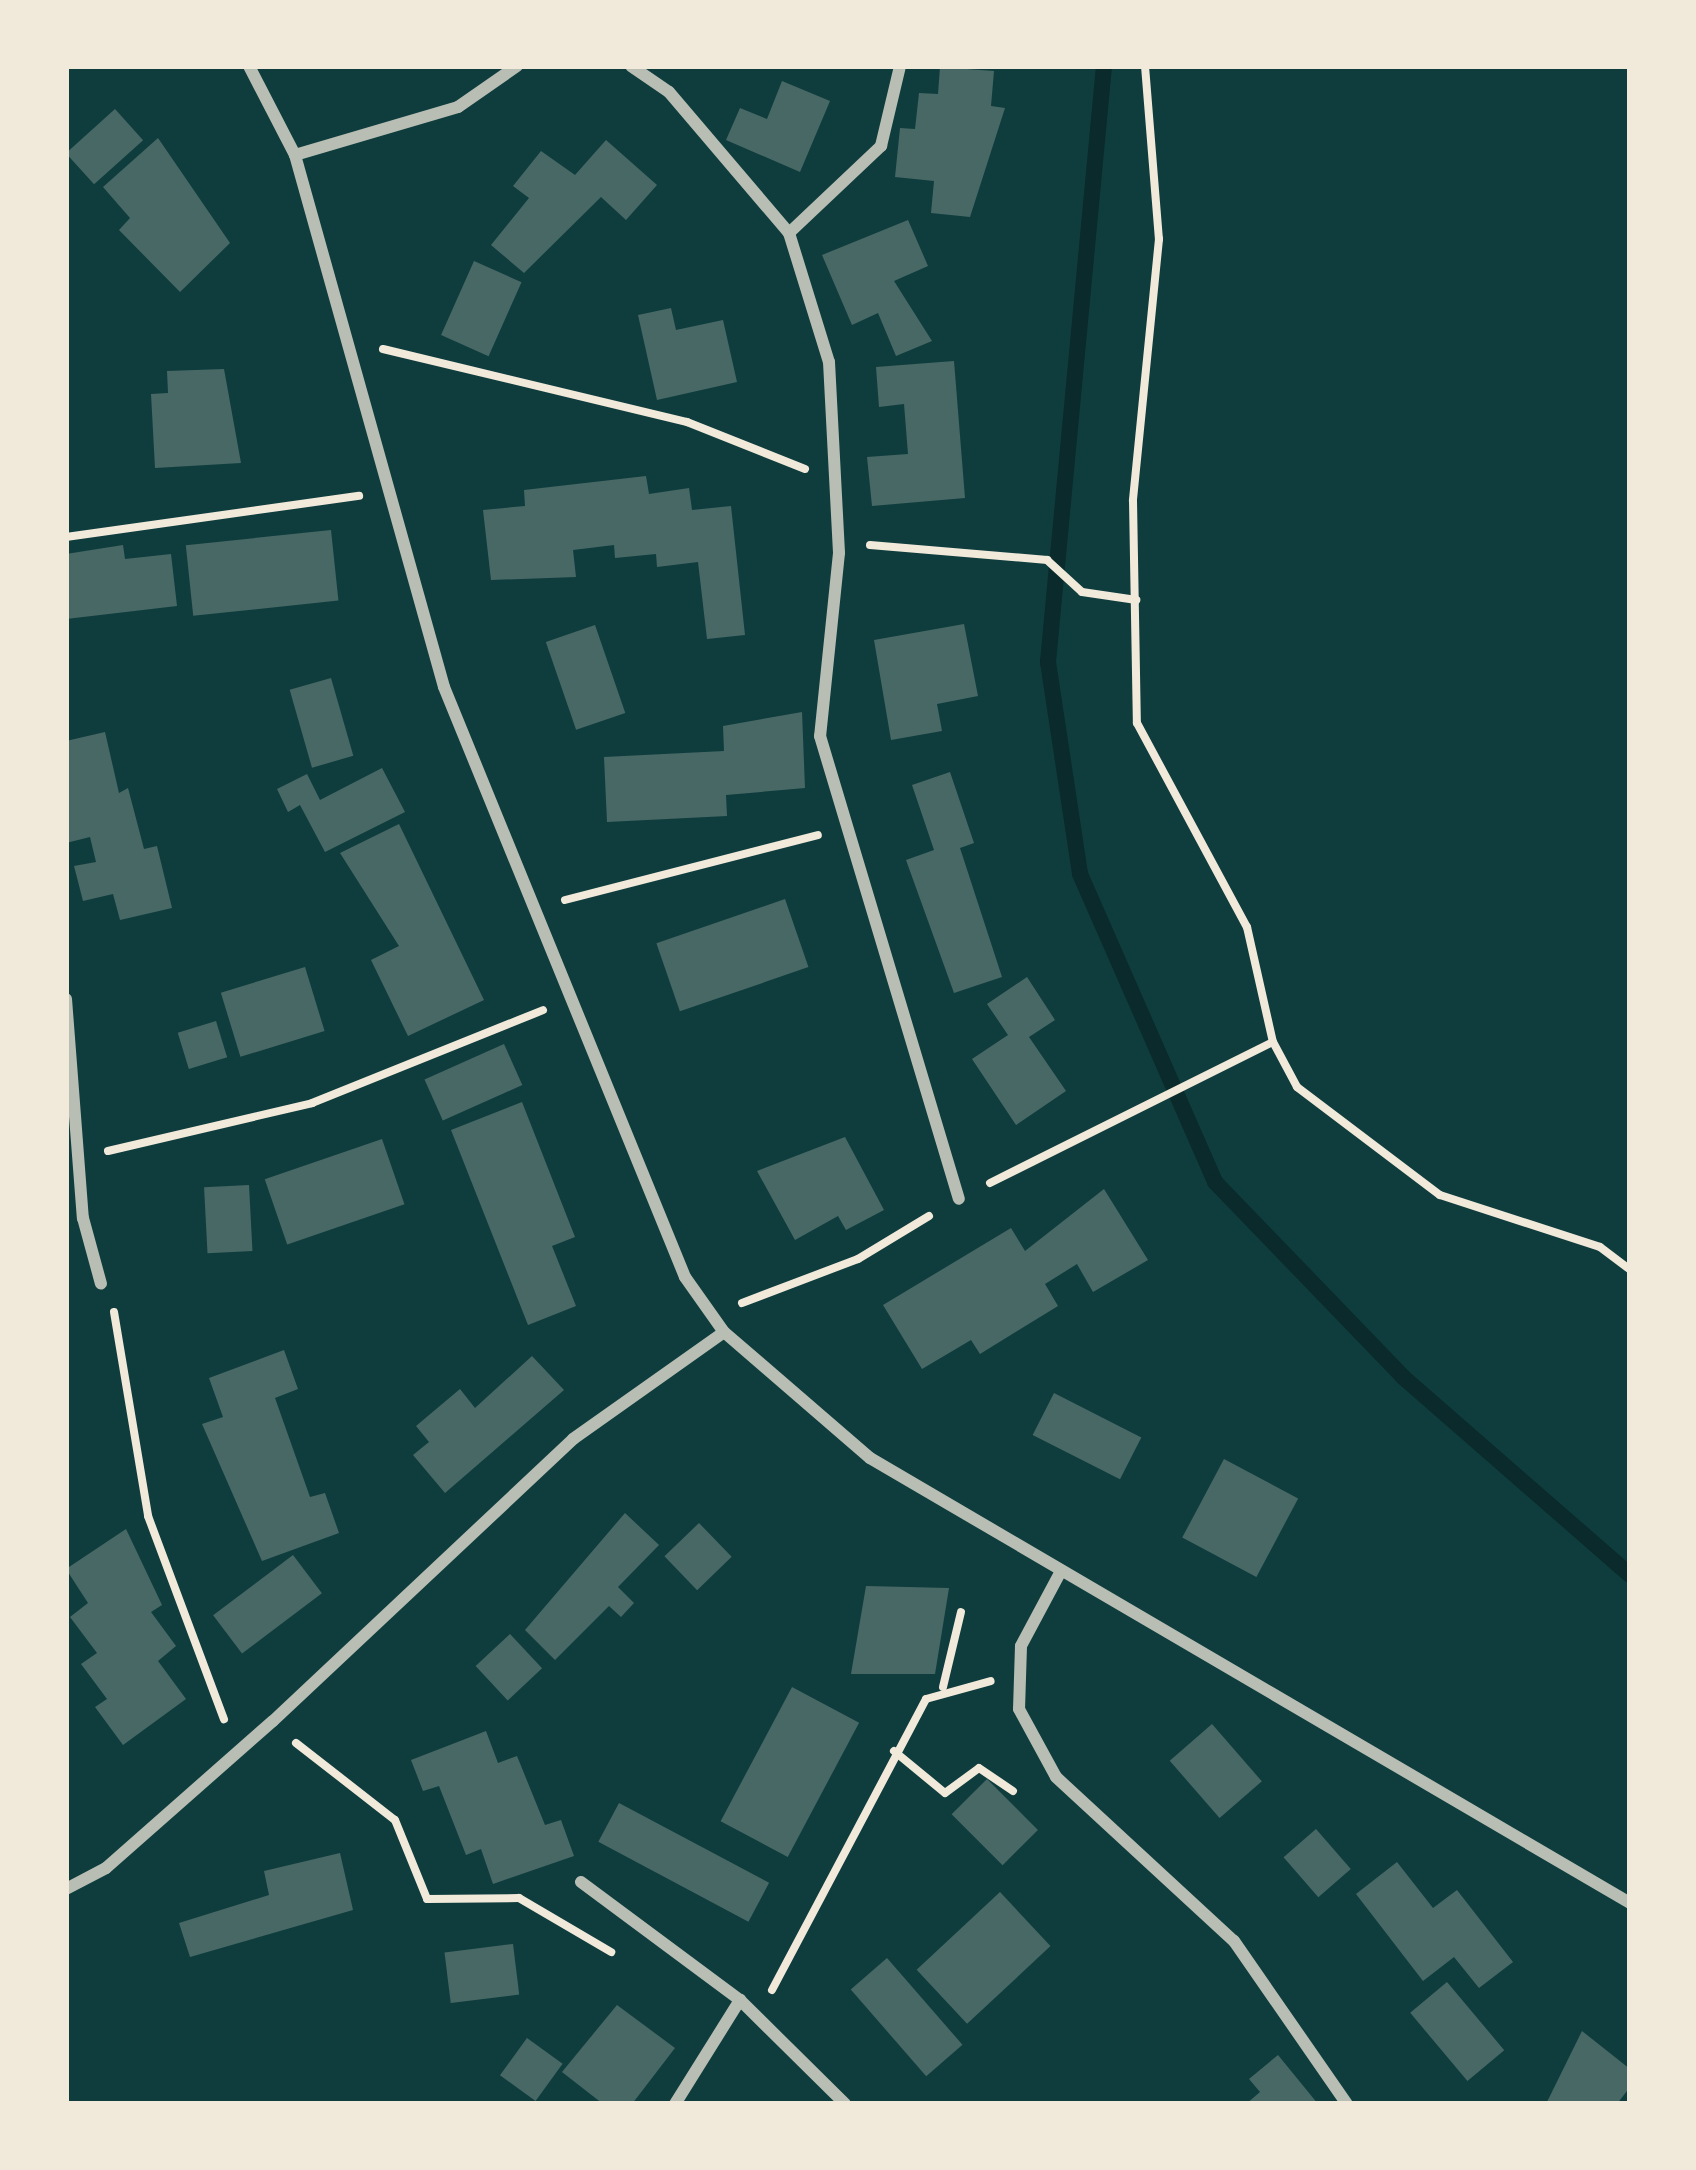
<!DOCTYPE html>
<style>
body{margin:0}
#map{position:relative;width:1696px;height:2170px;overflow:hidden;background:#0f3d3e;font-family:Barlow,sans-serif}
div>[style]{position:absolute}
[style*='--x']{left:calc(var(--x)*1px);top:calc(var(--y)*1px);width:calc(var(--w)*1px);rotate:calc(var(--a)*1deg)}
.stream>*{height:16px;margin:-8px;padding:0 8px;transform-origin:8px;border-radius:8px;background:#0a2a2b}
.building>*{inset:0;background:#486865;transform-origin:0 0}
.path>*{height:8px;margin:-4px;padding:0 4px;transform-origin:4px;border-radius:4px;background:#f1e9da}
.minor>*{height:12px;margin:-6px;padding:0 6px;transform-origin:6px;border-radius:6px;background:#b8beb3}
span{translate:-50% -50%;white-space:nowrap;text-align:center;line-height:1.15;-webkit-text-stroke:10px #f1e9da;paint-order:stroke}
.frame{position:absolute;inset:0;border:69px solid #f1e9da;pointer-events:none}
</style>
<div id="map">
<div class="stream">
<i style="--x:1104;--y:66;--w:599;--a:95.37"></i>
<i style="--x:1048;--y:662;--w:214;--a:81.4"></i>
<i style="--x:1080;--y:874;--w:336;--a:66.3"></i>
<i style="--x:1215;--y:1182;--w:271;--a:46"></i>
<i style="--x:1403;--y:1377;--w:301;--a:41.1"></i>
</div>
<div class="building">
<i style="clip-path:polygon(940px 67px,994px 71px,991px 106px,1005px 108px,970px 217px,931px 213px,934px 181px,895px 177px,900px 128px,915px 129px,919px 93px,938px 94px)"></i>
<i style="clip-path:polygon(782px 81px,830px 101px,800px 172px,726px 140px,740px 108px,767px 119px)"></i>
<i style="left:115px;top:109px;width:42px;height:66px;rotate:48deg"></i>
<i style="clip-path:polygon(158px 138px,230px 243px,180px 292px,119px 230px,130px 218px,103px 187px)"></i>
<i style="clip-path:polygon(606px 140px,657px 185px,626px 220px,601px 197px,524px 273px,491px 245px,529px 198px,513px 186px,541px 151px,575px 175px)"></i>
<i style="clip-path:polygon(908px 220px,928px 266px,894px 281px,932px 341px,896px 356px,878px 313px,852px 325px,822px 255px)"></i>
<i style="left:474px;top:261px;width:52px;height:81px;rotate:24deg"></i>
<i style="clip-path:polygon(671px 308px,676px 330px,723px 320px,737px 382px,657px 400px,638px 315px)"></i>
<i style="clip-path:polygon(954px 361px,965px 498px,872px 506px,867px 457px,908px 454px,904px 404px,879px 407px,876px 367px)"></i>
<i style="clip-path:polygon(224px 369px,241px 463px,155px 468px,151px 394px,168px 393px,167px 371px)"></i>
<i style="clip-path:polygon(646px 476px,649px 494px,689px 488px,692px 510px,731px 506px,745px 635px,707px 639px,698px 562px,657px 567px,656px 554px,615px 558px,614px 545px,573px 550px,576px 577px,491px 580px,483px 510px,525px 506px,524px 490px)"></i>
<i style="left:331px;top:530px;width:71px;height:146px;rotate:84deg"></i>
<i style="clip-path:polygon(123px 545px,125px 559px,171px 554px,177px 606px,66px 619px,66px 554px)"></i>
<i style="clip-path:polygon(964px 624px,978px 696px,937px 704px,942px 731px,891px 740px,874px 640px)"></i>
<i style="left:595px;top:625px;width:93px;height:52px;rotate:71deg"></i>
<i style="left:331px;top:678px;width:81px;height:43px;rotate:74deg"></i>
<i style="clip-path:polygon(802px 712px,805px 788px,726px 795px,727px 816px,607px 822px,604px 757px,724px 751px,723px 726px)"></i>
<i style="clip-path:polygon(105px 732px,119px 793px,128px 788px,144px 849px,157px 846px,172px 908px,120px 920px,113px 894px,83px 901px,74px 866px,96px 862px,90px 837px,66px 843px,66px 741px)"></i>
<i style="clip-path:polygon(382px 768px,405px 812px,325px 852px,300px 805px,288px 812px,277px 789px,307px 774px,320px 800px)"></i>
<i style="clip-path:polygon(950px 772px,974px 843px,960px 848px,1002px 977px,954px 993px,906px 860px,934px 850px,912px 785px)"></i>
<i style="clip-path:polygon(399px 824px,484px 1000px,408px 1036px,371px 960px,399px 946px,340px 853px)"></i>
<i style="left:785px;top:899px;width:72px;height:136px;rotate:71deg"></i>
<i style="left:305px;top:967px;width:67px;height:88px;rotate:73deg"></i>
<i style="clip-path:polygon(1027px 977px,1055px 1020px,1029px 1037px,1066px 1091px,1016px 1125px,972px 1059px,1008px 1035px,987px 1004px)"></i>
<i style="left:216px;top:1021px;width:38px;height:40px;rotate:73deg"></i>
<i style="left:504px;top:1044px;width:45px;height:87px;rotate:66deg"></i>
<i style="clip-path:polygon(522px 1102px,575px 1237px,552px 1246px,576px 1306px,528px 1325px,451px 1130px)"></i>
<i style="clip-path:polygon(845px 1137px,884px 1210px,846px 1230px,838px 1216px,795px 1240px,757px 1171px)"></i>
<i style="left:382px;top:1139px;width:69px;height:124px;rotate:71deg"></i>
<i style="left:249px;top:1185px;width:66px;height:45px;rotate:87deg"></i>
<i style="clip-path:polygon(1104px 1189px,1148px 1260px,1093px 1292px,1077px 1264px,1045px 1284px,1058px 1306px,980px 1354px,971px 1340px,922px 1369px,883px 1305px,1011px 1228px,1025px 1251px)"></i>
<i style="clip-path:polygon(284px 1350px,298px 1389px,275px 1398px,310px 1497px,325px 1493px,339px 1533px,262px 1561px,202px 1424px,223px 1417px,209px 1378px)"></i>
<i style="clip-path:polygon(532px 1356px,564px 1390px,445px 1493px,413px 1455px,429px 1442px,416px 1426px,460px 1389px,475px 1408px)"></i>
<i style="left:1054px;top:1393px;width:98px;height:47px;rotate:27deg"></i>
<i style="left:1224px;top:1459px;width:84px;height:89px;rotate:28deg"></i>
<i style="clip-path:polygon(625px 1513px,659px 1545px,618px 1587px,634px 1603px,621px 1617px,609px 1606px,555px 1660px,525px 1630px)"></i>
<i style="left:699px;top:1523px;width:47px;height:48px;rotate:46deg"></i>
<i style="clip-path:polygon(126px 1529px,162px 1605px,151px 1612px,176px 1646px,158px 1661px,186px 1699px,123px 1745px,95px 1707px,107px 1699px,81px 1664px,97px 1653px,70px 1617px,88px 1603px,66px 1569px)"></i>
<i style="left:293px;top:1555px;width:48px;height:100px;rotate:53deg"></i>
<i style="clip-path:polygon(866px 1586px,949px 1588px,935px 1674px,851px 1674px)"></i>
<i style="left:510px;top:1634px;width:47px;height:47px;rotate:47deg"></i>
<i style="left:792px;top:1687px;width:76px;height:152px;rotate:28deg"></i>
<i style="left:1212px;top:1724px;width:76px;height:56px;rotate:49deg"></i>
<i style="clip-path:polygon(486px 1731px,498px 1763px,517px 1756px,545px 1825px,561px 1820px,574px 1856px,493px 1884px,481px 1849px,466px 1855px,439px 1786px,423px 1791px,411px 1760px)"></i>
<i style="left:987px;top:1779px;width:72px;height:50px;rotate:45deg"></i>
<i style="left:619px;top:1803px;width:170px;height:44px;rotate:28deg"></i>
<i style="left:1316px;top:1829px;width:53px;height:43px;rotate:49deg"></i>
<i style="clip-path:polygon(340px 1853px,353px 1910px,190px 1957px,179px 1923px,269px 1895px,264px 1871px)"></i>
<i style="clip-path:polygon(1397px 1862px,1433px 1908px,1457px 1890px,1513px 1962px,1479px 1988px,1454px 1957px,1423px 1981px,1356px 1894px)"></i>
<i style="left:1000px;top:1892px;width:74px;height:114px;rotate:47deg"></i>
<i style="left:513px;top:1944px;width:51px;height:69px;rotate:83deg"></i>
<i style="left:887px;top:1958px;width:115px;height:48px;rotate:49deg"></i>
<i style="left:1447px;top:1982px;width:89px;height:48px;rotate:50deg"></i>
<i style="clip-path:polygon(617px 2005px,675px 2048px,632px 2104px,603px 2104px,562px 2072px)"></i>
<i style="clip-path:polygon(1582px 2031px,1630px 2069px,1630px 2087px,1617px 2104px,1546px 2104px)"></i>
<i style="left:527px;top:2038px;width:44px;height:46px;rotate:36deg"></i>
<i style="clip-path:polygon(1278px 2055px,1318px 2104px,1246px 2104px,1260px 2092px,1249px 2079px)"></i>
</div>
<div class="path">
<i style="--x:1145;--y:66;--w:174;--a:85.4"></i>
<i style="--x:1159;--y:239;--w:263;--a:95.7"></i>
<i style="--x:1133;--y:501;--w:222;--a:89"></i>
<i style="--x:1137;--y:723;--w:232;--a:61.7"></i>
<i style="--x:1247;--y:927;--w:118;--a:77.3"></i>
<i style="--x:1273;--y:1042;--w:51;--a:61.9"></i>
<i style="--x:1297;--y:1087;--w:179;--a:37.1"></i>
<i style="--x:1440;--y:1195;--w:168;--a:18"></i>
<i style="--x:1600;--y:1247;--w:38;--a:37"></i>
<i style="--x:383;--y:349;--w:313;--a:13.5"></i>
<i style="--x:687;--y:422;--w:127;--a:21.7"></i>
<i style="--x:66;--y:537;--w:296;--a:-8"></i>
<i style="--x:870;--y:545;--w:178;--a:4.8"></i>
<i style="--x:1047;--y:560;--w:47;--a:42.4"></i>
<i style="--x:1082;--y:592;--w:55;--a:8.4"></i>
<i style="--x:565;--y:900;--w:261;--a:-14.4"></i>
<i style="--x:108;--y:1151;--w:210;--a:-13.2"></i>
<i style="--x:312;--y:1103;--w:249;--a:-21.9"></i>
<i style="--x:990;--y:1183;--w:316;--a:-26.5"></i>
<i style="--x:742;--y:1303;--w:124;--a:-20.8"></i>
<i style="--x:858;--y:1259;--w:83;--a:-31.2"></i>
<i style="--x:114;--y:1312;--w:207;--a:80.5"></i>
<i style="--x:148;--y:1516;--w:217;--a:69.5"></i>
<i style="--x:943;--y:1687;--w:77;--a:-76.5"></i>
<i style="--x:296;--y:1743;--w:125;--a:37.9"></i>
<i style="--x:395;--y:1820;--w:85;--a:67.9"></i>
<i style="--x:427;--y:1899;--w:92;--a:-0.6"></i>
<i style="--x:519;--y:1898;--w:107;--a:30.4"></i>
<i style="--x:894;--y:1751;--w:66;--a:39.5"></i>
<i style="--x:945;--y:1793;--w:42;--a:-36.3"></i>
<i style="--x:979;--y:1768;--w:41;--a:34.1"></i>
<i style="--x:772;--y:1990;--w:329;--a:-62.1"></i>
<i style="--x:926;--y:1699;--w:67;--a:-15.5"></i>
</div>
<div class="minor">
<i style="--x:249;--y:66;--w:100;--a:62.7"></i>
<i style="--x:295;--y:155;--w:552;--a:74.35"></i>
<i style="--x:444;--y:687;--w:637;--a:67.78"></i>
<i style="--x:685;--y:1277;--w:67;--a:54.7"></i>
<i style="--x:724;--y:1332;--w:193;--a:40.8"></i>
<i style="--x:870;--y:1458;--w:881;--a:30.35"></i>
<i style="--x:631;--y:66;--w:46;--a:34.4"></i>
<i style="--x:669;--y:92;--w:185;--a:49.6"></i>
<i style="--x:789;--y:233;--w:135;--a:72.8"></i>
<i style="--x:829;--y:362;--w:191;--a:87"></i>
<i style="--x:839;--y:553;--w:184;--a:95.9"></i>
<i style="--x:820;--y:736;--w:483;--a:73.3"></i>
<i style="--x:295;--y:155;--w:170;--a:-16.4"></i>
<i style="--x:458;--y:107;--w:72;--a:-34.8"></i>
<i style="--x:789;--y:233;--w:127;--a:-43.4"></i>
<i style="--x:881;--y:146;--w:82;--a:-76.6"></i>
<i style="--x:66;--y:999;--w:220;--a:85.6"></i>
<i style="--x:83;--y:1218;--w:68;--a:74.7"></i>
<i style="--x:1061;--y:1571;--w:85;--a:118.1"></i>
<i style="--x:1021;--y:1646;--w:63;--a:91.8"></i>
<i style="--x:1019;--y:1709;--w:77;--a:61.4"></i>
<i style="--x:1056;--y:1777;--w:242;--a:42.7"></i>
<i style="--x:1234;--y:1941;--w:198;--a:55.3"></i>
<i style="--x:581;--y:1882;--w:198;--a:36.6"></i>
<i style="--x:66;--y:1889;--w:45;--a:-27.7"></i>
<i style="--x:106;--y:1868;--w:222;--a:-41.4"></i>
<i style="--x:273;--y:1721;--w:412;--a:-43.2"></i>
<i style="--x:573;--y:1439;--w:185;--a:-35.3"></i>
<i style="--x:675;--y:2104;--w:123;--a:-58"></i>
<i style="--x:740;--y:2000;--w:148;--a:44.7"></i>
</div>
<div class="frame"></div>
</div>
